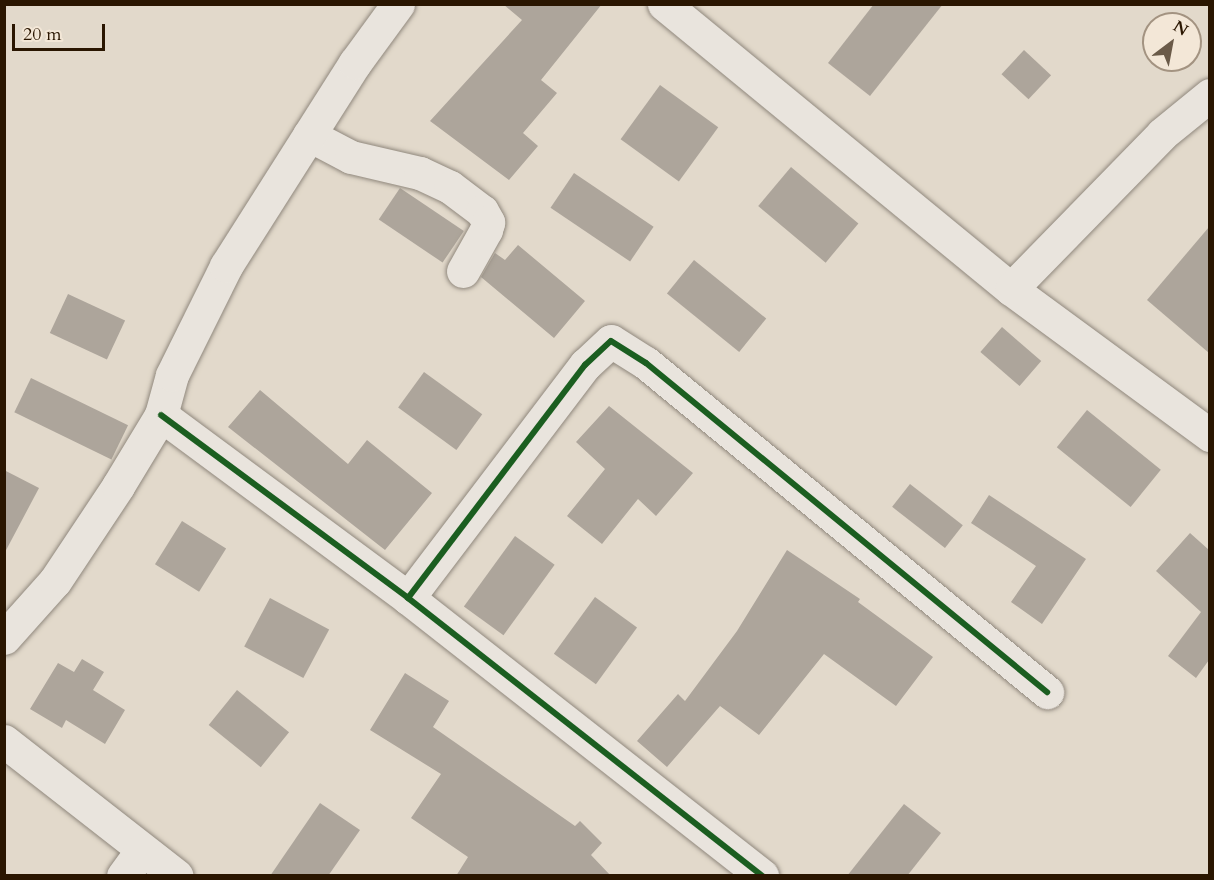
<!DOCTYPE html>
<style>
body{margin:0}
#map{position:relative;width:1214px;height:880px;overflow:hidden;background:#e2d9cb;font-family:Cardo,serif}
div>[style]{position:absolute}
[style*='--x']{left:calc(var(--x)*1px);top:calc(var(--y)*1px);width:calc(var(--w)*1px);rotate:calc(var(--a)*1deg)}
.building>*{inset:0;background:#ada59b;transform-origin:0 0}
.roads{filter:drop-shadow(0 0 2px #90887d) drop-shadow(0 0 2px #90887d)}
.minor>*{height:33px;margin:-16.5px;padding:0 16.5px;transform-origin:16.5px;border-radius:16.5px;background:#e9e4dd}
.cycleway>*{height:6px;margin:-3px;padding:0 3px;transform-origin:3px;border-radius:3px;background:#1b5e20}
span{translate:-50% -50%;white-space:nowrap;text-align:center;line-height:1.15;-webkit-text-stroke:4.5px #f3e7d7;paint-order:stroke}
.frame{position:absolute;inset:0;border:6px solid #2a1601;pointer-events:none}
.north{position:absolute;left:1142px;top:12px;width:60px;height:60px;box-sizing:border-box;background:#f3e7d7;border:2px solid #a39381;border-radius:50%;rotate:32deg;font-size:16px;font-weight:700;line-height:24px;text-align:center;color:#2a1601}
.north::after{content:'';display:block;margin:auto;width:21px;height:27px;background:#6a5a48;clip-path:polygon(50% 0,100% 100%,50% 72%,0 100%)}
.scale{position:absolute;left:12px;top:24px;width:93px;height:27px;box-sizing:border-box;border:3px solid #2a1601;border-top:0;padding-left:8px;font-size:18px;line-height:21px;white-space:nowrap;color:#2a1601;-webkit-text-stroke:4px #f3e7d7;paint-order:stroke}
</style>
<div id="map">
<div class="building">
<i style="clip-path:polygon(503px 4px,602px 4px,541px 80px,557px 93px,523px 133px,538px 146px,509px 180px,430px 121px,522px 20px)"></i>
<i style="clip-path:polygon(874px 4px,943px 4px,870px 96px,828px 63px)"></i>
<i style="left:1024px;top:50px;width:37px;height:33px;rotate:43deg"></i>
<i style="left:660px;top:85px;width:72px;height:67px;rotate:36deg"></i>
<i style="left:791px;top:167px;width:88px;height:51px;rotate:40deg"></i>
<i style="left:574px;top:173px;width:96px;height:42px;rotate:34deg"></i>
<i style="left:400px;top:188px;width:77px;height:38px;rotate:34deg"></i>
<i style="clip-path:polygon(1209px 227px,1209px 353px,1147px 300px)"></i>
<i style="clip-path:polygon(518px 245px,585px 301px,554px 338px,481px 277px,495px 253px,505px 260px)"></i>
<i style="left:694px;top:260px;width:93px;height:43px;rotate:39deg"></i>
<i style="left:68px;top:294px;width:63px;height:43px;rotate:25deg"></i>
<i style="left:1002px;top:327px;width:52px;height:33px;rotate:41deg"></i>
<i style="left:424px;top:372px;width:72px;height:44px;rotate:36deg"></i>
<i style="left:31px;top:378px;width:108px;height:38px;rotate:26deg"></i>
<i style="clip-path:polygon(260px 390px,348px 464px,367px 440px,432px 493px,385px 550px,228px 427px)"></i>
<i style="clip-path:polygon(609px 406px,693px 473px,656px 516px,638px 499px,602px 544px,567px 516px,605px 469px,576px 442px)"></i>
<i style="left:1087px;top:410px;width:95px;height:48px;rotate:39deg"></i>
<i style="clip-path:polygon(4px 470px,39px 488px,4px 554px)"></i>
<i style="left:910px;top:484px;width:67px;height:29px;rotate:38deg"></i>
<i style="clip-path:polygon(989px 495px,1086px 559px,1042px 624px,1011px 602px,1036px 566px,971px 523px)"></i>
<i style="left:182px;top:521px;width:52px;height:51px;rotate:32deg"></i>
<i style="clip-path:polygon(1190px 533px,1209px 550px,1209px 660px,1196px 678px,1168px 656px,1201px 612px,1156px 571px)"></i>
<i style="left:515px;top:536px;width:49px;height:87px;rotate:36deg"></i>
<i style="clip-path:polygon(787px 550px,860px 599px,858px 602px,933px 657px,896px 706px,824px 654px,759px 735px,720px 706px,667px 767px,637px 741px,678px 694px,685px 701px,737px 631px)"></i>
<i style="left:595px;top:597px;width:52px;height:70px;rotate:36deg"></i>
<i style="left:270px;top:598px;width:67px;height:55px;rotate:28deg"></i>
<i style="clip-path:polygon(82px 659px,104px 672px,93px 690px,125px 710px,105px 744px,66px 720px,62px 728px,30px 709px,58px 663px,74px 672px)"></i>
<i style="clip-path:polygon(405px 673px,449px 701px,433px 727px,575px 826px,580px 821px,602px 843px,591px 855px,611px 876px,456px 876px,468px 857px,411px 818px,441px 774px,370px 730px)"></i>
<i style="left:237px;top:690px;width:67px;height:45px;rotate:39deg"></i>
<i style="clip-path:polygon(320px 803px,360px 830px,328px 876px,270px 876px)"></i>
<i style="clip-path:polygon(904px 804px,941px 833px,907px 876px,847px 876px)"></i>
</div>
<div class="roads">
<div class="minor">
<i style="--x:664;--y:4;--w:449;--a:39.4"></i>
<i style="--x:1011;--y:289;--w:247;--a:36.3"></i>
<i style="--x:309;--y:135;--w:47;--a:27.6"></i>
<i style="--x:351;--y:157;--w:71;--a:13.1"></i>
<i style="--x:420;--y:173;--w:33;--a:25"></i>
<i style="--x:450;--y:187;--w:40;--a:37"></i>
<i style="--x:482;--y:211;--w:13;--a:61"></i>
<i style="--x:488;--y:222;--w:8;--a:104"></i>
<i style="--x:486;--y:230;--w:47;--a:119.3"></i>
<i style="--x:1011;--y:289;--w:216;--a:-45.7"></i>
<i style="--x:1162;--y:134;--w:62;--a:-39.1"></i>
<i style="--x:161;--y:415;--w:307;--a:36.5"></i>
<i style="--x:408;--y:598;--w:450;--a:38.1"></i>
<i style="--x:408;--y:598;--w:293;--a:-52.8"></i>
<i style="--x:585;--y:365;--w:35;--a:-43"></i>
<i style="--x:611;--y:341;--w:41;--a:32.2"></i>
<i style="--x:646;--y:363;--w:519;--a:39.37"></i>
<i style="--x:4;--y:638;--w:76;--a:-48.2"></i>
<i style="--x:55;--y:581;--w:114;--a:-56.4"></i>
<i style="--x:118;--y:486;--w:83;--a:-58.8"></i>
<i style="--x:161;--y:415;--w:41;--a:-74.6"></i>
<i style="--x:172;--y:375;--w:122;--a:-63.6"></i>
<i style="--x:226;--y:266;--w:241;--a:-57.6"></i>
<i style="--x:355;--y:63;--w:73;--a:-53.9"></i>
<i style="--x:4;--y:741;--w:219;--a:38"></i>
<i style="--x:123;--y:876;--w:32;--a:-54"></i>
</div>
</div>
<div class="cycleway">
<i style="--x:161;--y:415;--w:307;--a:36.5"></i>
<i style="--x:408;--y:598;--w:450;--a:38.1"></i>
<i style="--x:408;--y:598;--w:293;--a:-52.8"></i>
<i style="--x:585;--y:365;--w:35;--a:-43"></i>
<i style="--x:611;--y:341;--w:41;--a:32.2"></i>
<i style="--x:646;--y:363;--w:519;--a:39.37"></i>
</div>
<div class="frame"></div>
<div class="north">N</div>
<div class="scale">20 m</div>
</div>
